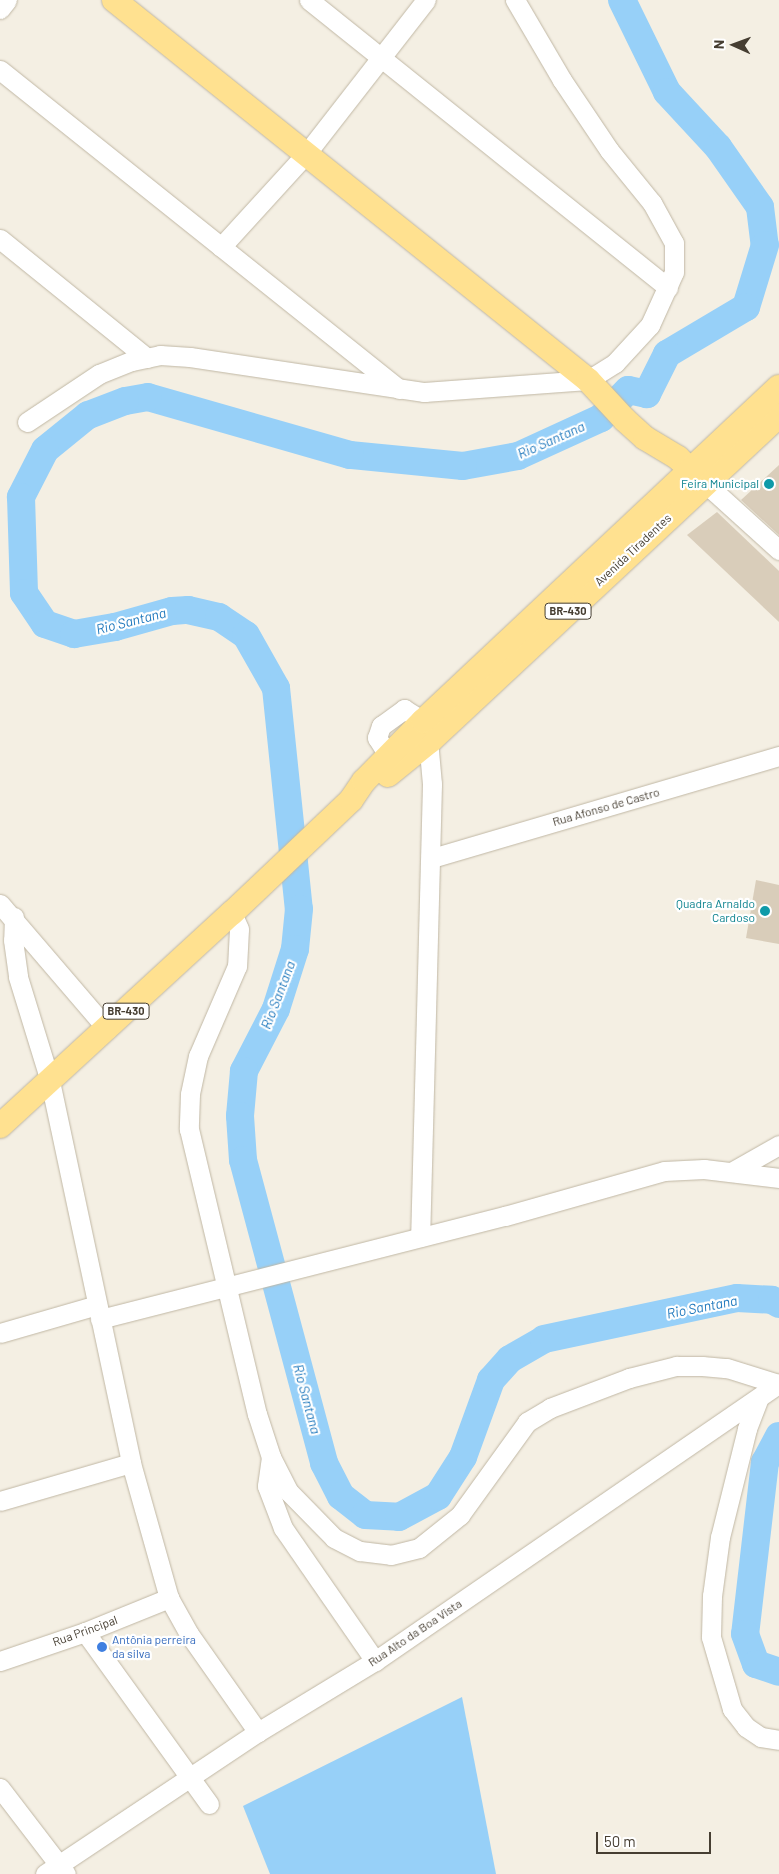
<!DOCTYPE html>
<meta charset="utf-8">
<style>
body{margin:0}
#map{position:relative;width:779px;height:1874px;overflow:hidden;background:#f4efe3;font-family:Barlow,sans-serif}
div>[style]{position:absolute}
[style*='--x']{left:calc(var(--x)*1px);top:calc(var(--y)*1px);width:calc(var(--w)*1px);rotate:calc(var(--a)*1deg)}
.water>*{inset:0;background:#97d0f8}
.river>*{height:28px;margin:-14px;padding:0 14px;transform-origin:14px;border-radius:14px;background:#97d0f8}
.building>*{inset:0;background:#d9cdba}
.roads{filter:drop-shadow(0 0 1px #c0b7a4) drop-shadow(0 0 1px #c0b7a4)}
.minor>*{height:19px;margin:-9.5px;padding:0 9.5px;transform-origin:9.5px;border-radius:9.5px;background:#fff}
.major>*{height:24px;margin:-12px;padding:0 12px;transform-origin:12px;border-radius:12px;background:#ffe190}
.dots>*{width:14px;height:14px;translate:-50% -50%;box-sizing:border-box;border:2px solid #fff;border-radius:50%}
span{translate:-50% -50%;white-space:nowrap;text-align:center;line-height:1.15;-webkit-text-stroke:4.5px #fff;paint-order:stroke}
.shield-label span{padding:1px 4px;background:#fff;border:1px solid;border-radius:4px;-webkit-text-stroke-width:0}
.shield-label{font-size:11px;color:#463e32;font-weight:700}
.culture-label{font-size:12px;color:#0d838f}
.right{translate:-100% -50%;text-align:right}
.street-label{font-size:12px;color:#463e32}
.shop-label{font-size:12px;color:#366cbe}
.left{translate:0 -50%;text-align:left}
.water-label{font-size:14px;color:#2079bd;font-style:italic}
.north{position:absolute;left:709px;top:20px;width:50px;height:50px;-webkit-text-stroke:4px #fff;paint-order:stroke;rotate:272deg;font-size:14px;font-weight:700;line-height:20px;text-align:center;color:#463e32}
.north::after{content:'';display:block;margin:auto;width:18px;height:22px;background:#463e32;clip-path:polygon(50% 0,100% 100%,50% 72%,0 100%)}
.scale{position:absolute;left:596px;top:1832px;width:115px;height:22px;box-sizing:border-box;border:2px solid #463e32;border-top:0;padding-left:6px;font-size:15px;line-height:18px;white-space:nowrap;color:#463e32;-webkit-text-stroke:4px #fff;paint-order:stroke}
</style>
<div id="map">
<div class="water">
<i style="clip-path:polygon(462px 1697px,496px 1874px,270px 1874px,243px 1806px)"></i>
</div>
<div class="river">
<i style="--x:622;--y:0;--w:102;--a:63.9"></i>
<i style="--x:667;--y:92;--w:75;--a:47.2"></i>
<i style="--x:718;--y:147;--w:73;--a:55"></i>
<i style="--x:760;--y:207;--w:38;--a:83"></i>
<i style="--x:765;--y:245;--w:65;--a:107"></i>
<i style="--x:746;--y:307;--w:92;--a:149.3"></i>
<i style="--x:667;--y:354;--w:45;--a:116.6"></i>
<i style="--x:647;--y:394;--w:19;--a:-168"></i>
<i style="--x:628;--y:390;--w:39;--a:134"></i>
<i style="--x:601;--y:418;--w:91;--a:155.4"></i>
<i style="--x:518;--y:456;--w:56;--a:169.7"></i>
<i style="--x:463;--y:466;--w:114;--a:-174.4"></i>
<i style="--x:350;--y:455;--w:210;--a:-164"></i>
<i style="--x:148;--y:397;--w:23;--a:170"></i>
<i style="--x:125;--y:401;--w:40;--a:159"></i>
<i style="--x:88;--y:415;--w:55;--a:140.9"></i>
<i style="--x:45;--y:450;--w:53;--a:117.1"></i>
<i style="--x:21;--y:497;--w:96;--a:88.2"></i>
<i style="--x:24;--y:593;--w:37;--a:56"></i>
<i style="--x:45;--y:624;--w:31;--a:19"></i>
<i style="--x:74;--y:634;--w:42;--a:-9.7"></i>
<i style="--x:115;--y:627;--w:59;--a:-15.7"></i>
<i style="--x:172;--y:611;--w:16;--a:-4"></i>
<i style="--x:188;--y:610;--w:32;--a:13"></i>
<i style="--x:219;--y:617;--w:32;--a:34"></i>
<i style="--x:246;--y:635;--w:61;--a:60.5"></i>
<i style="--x:276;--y:688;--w:222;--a:84.1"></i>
<i style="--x:299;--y:909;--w:40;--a:95.7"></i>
<i style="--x:295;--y:949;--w:63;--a:107.6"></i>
<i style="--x:276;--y:1009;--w:70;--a:117.3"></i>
<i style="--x:244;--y:1071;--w:45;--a:95.1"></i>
<i style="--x:240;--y:1116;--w:44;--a:86.1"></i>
<i style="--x:243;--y:1160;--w:314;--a:75"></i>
<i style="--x:324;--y:1463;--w:37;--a:63"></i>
<i style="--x:341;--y:1496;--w:31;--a:38"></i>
<i style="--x:365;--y:1515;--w:34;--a:3"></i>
<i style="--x:399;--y:1517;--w:44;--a:-28.3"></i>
<i style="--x:438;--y:1496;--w:46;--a:-57.3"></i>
<i style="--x:463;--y:1457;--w:82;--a:-70"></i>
<i style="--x:491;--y:1380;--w:28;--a:-48"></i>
<i style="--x:510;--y:1359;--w:39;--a:-30"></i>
<i style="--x:544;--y:1339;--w:197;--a:-12"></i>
<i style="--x:737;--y:1298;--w:35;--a:3"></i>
<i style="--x:772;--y:1300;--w:8;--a:30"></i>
<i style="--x:779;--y:1436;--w:30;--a:118"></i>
<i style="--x:765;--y:1462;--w:173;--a:96.6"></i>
<i style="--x:745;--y:1634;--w:32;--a:70"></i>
<i style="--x:756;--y:1664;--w:24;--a:19"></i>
</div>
<div class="building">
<i style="clip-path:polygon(779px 465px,779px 535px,741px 500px)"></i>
<i style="clip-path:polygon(717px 512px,779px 571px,779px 622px,687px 535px)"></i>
<i style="clip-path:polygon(756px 880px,779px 885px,779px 944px,746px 938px)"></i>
</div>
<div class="roads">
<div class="minor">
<i style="--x:309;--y:0;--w:460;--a:38.7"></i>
<i style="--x:0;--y:9;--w:11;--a:-52"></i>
<i style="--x:0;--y:70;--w:511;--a:38.64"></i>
<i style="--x:0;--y:239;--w:189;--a:39"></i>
<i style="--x:221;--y:247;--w:126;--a:-47.6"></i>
<i style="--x:306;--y:154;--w:195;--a:-52.1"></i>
<i style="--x:27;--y:422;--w:87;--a:-33.7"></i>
<i style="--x:99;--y:374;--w:35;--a:-22"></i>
<i style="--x:132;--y:361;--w:29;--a:-12"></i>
<i style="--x:160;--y:355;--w:30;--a:4"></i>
<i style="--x:190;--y:357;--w:237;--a:8.5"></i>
<i style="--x:424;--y:392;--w:164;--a:-4.2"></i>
<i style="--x:588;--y:380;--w:32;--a:-32"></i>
<i style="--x:615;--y:363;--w:52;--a:-47.4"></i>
<i style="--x:650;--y:325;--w:58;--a:-65.6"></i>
<i style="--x:674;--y:272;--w:29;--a:-90"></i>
<i style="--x:674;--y:243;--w:46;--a:-118.8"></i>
<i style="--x:652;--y:203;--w:68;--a:-129.1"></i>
<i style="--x:609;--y:150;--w:84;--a:-123.9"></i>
<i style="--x:562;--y:80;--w:93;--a:-120.4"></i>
<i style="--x:705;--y:483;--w:100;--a:42.2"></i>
<i style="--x:396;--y:768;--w:36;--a:-122"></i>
<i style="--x:377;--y:738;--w:13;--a:-72"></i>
<i style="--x:381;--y:726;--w:29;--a:-36"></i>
<i style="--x:404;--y:709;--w:22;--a:32"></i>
<i style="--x:423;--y:721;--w:9;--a:63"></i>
<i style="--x:427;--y:729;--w:55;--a:84.8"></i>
<i style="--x:432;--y:784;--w:453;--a:91.5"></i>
<i style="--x:432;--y:858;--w:362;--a:-16.4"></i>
<i style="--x:0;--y:904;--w:165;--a:49.4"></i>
<i style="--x:232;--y:913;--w:17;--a:66"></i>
<i style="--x:239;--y:929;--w:37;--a:93"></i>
<i style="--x:237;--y:966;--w:98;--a:113.4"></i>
<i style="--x:198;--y:1056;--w:39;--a:102"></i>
<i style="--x:190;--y:1094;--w:35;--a:92"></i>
<i style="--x:189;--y:1129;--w:293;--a:76.6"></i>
<i style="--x:257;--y:1414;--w:45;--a:72"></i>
<i style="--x:271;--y:1457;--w:39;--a:63"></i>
<i style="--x:289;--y:1492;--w:64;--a:45.6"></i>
<i style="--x:334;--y:1538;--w:29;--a:27"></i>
<i style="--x:360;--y:1551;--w:31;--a:7"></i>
<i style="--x:391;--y:1555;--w:29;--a:-14"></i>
<i style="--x:419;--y:1548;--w:53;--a:-38.8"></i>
<i style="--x:460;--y:1515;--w:115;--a:-54.2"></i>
<i style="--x:527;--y:1422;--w:27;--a:-31"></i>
<i style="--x:550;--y:1408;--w:85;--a:-20.8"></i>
<i style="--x:629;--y:1378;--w:49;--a:-14.3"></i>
<i style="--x:676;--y:1366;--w:26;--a:0"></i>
<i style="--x:702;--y:1366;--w:25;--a:5"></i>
<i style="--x:727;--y:1368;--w:53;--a:17.4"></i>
<i style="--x:14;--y:917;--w:23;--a:92"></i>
<i style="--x:13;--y:940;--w:37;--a:82"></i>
<i style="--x:18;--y:977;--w:109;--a:72.9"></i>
<i style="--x:50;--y:1081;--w:390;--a:78"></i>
<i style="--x:131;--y:1463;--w:140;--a:74.3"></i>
<i style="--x:169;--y:1598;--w:41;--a:60.9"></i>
<i style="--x:189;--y:1634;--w:120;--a:54.9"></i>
<i style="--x:733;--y:1171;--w:53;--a:-29.5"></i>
<i style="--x:100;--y:1319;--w:418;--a:-14.3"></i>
<i style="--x:505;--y:1216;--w:165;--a:-15.8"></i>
<i style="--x:664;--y:1171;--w:40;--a:-2.9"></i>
<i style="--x:704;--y:1169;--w:76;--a:6.8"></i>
<i style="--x:0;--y:1333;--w:101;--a:-16.1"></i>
<i style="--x:758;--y:1400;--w:31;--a:111"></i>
<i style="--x:747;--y:1429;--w:111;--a:104"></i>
<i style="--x:720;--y:1537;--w:60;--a:97.7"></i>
<i style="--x:712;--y:1596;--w:41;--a:91.4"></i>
<i style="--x:711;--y:1637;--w:75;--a:73.7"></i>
<i style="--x:732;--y:1709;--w:23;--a:52"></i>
<i style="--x:746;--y:1727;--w:18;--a:34"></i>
<i style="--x:761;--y:1737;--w:18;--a:9"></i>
<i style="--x:271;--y:1457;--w:29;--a:98"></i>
<i style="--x:267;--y:1486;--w:45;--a:69.1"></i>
<i style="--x:283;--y:1528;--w:162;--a:55.3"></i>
<i style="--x:0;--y:1501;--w:136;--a:-16.2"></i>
<i style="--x:85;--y:1632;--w:212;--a:54.2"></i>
<i style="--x:0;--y:1661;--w:90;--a:-18.8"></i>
<i style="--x:85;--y:1632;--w:91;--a:-22"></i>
<i style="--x:0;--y:1788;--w:108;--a:52.5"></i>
<i style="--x:45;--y:1874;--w:256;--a:-33.7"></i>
<i style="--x:258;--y:1732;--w:137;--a:-31.3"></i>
<i style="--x:375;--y:1661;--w:490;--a:-34.5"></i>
</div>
<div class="major">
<i style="--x:114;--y:0;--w:608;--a:38.72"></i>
<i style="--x:588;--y:380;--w:54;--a:47.2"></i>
<i style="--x:625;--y:420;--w:27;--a:42"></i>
<i style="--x:645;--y:438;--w:39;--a:31"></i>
<i style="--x:678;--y:458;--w:37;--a:43"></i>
<i style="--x:388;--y:775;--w:54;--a:-39"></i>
<i style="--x:430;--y:741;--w:478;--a:-43"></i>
<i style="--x:0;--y:1126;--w:315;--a:-42.6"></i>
<i style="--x:232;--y:913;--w:164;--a:-43.5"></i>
<i style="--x:351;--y:800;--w:23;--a:-56"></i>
<i style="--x:364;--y:781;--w:84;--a:-45.5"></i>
<i style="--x:423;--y:721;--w:488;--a:-43.2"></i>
</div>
</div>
<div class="dots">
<i style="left:769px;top:484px;background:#0f9aa8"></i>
<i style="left:765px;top:911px;background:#0f9aa8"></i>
<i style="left:102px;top:1647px;background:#3f7fe0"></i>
</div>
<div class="shield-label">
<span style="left:568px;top:611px">BR-430</span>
<span style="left:126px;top:1011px">BR-430</span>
</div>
<div class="culture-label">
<span class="right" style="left:759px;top:484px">Feira Municipal</span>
<span class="right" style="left:755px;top:911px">Quadra Arnaldo<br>Cardoso</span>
</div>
<div class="street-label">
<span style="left:633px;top:550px;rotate:-43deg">Avenida Tiradentes</span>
<span style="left:606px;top:807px;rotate:-16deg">Rua Afonso de Castro</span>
<span style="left:85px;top:1631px;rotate:-20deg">Rua Principal</span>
<span style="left:415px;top:1633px;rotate:-34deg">Rua Alto da Boa Vista</span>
</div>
<div class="shop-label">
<span class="left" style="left:112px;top:1647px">Antônia perreira<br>da silva</span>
</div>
<div class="water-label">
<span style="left:551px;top:440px;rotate:-24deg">Rio Santana</span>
<span style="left:131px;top:621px;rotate:-14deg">Rio Santana</span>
<span style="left:278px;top:995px;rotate:-69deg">Rio Santana</span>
<span style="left:702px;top:1307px;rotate:-11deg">Rio Santana</span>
<span style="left:307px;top:1399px;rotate:75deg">Rio Santana</span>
</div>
<div class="north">N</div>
<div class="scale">50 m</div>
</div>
